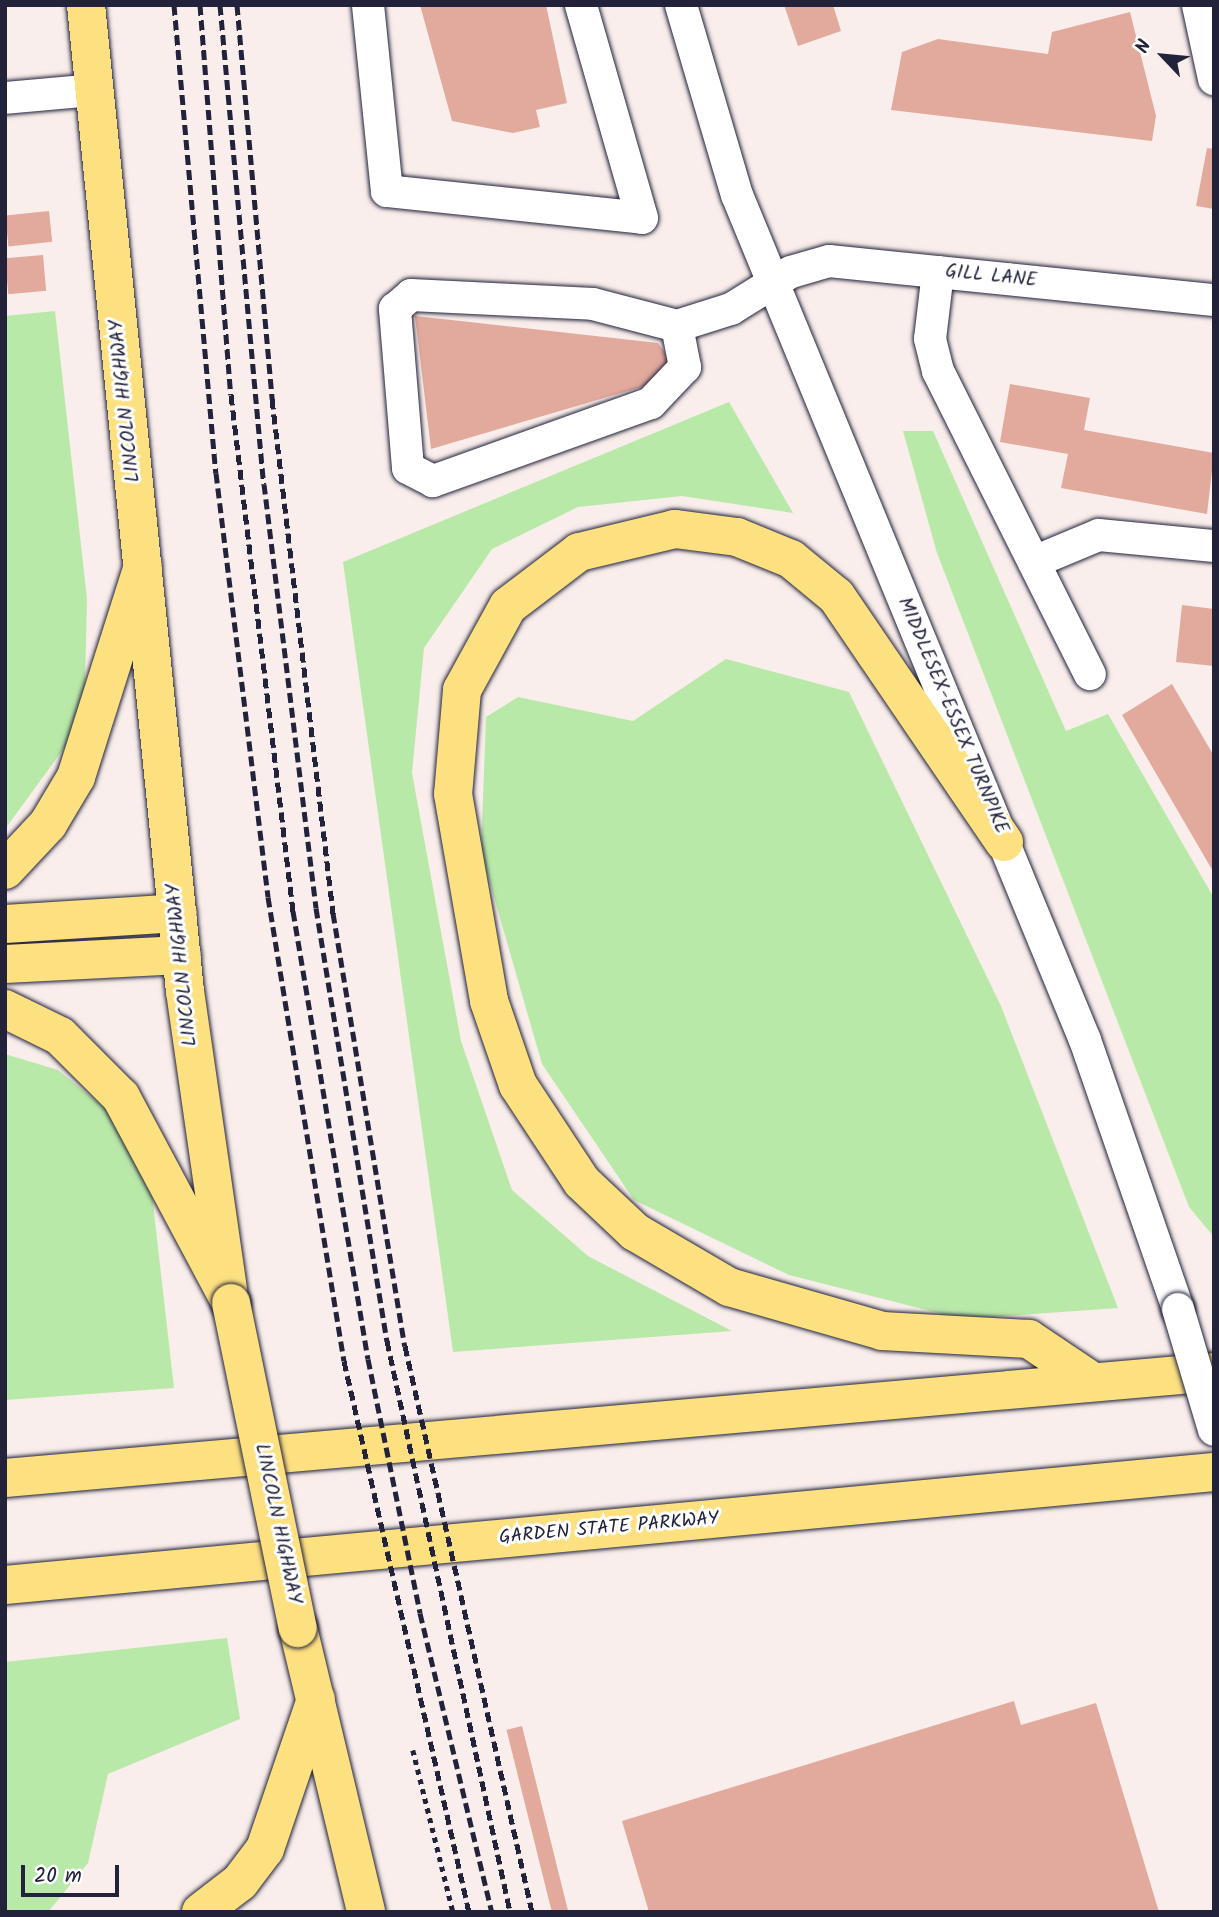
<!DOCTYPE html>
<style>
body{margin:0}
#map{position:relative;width:1219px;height:1917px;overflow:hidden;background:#f9eeeb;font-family:Kalam,sans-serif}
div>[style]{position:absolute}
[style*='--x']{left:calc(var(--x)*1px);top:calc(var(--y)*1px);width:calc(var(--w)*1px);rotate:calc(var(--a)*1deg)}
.green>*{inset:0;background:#b9e9a8}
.building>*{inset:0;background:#e2a99d;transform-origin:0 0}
.path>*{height:4.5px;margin-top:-2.25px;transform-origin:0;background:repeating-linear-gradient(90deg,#22223b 0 5px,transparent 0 10px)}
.roads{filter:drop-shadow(0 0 2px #22223b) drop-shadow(0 0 2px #22223b)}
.minor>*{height:32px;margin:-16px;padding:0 16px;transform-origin:16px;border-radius:16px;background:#fff}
.major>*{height:38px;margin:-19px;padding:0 19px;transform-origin:19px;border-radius:19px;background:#fde080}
.highway>*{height:38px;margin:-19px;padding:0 19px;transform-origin:19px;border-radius:19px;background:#fde080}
.rail>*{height:5px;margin-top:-2.5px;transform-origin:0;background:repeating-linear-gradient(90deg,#22223b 0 10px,transparent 0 15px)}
.bridges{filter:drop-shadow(0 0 2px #22223b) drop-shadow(0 0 2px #22223b)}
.minor-bridge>*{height:32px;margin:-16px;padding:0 16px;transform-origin:16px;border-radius:16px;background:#fff}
.major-bridge>*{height:38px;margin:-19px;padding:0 19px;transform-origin:19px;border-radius:19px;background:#fde080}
span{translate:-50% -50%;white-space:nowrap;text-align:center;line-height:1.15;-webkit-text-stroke:6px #fff;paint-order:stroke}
.street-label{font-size:19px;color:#22223b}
.frame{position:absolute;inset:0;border:7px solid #22223b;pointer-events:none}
.north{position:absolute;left:1128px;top:21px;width:70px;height:70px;-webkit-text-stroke:5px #fff;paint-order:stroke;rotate:296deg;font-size:19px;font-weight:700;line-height:28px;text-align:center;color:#22223b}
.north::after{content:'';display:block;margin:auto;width:24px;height:32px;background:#22223b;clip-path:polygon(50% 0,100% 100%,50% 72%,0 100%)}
.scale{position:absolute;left:21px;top:1865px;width:98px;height:32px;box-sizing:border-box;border:4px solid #22223b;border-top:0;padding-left:9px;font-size:21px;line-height:24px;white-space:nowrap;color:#22223b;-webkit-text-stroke:5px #fff;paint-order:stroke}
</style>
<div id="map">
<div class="green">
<i style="clip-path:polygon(55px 311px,87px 599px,84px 721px,5px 829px,5px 316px)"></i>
<i style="clip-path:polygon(729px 402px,793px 513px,682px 496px,578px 507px,492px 549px,424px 648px,412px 773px,461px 1041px,512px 1190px,588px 1256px,732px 1331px,453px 1352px,343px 562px)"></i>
<i style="clip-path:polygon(903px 431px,933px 431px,1066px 731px,1108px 714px,1214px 898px,1214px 1237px,1189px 1207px,937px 553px)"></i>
<i style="clip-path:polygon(726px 659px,849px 692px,1001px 1006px,1118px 1308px,962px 1319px,789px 1275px,634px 1200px,542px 1064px,481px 852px,486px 717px,518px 697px,633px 721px)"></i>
<i style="clip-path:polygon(5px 1054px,58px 1070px,146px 1142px,174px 1388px,5px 1400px)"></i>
<i style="clip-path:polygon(227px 1638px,240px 1719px,108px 1774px,88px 1863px,48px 1912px,5px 1912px,5px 1662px)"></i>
</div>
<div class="building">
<i style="clip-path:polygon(420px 5px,546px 5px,567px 103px,536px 110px,540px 127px,513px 133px,452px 121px)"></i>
<i style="clip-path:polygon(784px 5px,833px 5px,841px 31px,798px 46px)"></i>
<i style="clip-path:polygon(1130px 12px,1156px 116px,1152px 141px,891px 110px,902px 52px,938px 39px,1048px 54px,1052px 32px)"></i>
<i style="clip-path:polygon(1207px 148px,1214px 149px,1214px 209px,1196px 206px)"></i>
<i style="left:49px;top:211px;width:31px;height:44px;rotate:84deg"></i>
<i style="left:43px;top:255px;width:36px;height:38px;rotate:85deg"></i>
<i style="clip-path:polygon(415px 316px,658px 343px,670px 360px,655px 383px,431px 449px)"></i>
<i style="clip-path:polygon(1010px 384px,1090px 398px,1084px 430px,1214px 453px,1207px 514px,1061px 488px,1068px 454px,1000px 442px)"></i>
<i style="clip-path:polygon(1182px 605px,1214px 609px,1214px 666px,1176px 662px)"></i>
<i style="clip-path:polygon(1172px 684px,1214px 756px,1214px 873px,1122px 715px)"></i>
<i style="clip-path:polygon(1014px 1701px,1021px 1725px,1096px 1703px,1159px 1912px,649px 1912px,622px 1821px)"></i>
<i style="left:522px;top:1726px;width:192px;height:16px;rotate:76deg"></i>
</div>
<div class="path">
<i style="--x:413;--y:1750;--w:167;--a:76.1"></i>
</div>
<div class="roads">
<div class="minor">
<i style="--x:368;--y:5;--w:187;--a:84.2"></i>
<i style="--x:387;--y:191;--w:256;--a:6"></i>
<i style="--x:642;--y:218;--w:222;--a:-106"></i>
<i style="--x:681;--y:5;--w:198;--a:73.6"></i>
<i style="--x:737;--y:195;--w:914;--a:67.62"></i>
<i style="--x:1085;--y:1040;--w:285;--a:70.9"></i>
<i style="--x:1198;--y:5;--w:76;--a:77.8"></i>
<i style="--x:5;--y:98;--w:89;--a:-5.1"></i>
<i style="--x:938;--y:272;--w:67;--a:96.8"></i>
<i style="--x:930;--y:339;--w:33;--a:76"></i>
<i style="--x:938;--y:371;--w:339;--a:63.4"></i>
<i style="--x:677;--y:326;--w:42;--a:79"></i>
<i style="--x:685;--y:367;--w:50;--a:133.4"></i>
<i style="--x:651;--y:403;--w:232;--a:160.3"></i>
<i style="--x:433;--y:481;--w:28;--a:-153"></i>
<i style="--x:408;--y:468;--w:160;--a:-94.7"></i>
<i style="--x:395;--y:309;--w:21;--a:-41"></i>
<i style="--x:411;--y:295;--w:182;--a:2.8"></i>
<i style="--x:593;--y:304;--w:87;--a:14.7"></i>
<i style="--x:677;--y:326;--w:57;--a:-17.5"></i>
<i style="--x:731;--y:309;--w:70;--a:-31.7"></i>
<i style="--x:791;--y:272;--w:40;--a:-16"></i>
<i style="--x:829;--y:261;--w:387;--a:5.8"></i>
<i style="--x:1034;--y:562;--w:70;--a:-22.6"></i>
<i style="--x:1099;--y:535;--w:116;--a:5.5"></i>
</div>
<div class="major">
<i style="--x:86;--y:5;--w:991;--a:84.27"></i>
<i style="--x:185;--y:991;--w:302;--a:81.8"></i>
<i style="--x:298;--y:1628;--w:292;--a:76.5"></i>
</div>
<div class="highway">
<i style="--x:1004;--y:842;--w:298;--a:-124.3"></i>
<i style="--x:836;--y:596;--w:58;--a:-140.6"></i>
<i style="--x:791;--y:559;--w:58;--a:-157.8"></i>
<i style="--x:737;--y:537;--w:63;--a:-172.6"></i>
<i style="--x:675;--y:529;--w:99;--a:166.5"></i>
<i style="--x:579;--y:552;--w:89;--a:142.7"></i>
<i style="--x:508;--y:606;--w:96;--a:118.7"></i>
<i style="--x:462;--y:690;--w:104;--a:94.9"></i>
<i style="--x:453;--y:794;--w:210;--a:80.1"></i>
<i style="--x:489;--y:1001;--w:89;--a:71"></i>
<i style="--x:518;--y:1085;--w:116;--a:56.6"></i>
<i style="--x:582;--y:1182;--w:73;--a:43.3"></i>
<i style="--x:635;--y:1232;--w:109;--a:30.3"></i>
<i style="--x:729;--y:1287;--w:159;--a:16"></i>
<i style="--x:882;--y:1331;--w:147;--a:3.1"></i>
<i style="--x:1029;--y:1339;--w:77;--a:33.9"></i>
<i style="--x:5;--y:870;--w:63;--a:-46.9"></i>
<i style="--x:48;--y:824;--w:55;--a:-59.2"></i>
<i style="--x:76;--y:777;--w:221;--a:-72.4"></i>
<i style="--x:5;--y:924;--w:173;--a:-3.6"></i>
<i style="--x:5;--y:964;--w:177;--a:-2.9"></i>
<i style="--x:5;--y:1009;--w:61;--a:26.1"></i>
<i style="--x:60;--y:1036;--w:86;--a:45"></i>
<i style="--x:121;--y:1097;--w:234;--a:61.9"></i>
<i style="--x:5;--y:1478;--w:1214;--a:-5.01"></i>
<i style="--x:5;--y:1585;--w:1214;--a:-5.34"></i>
<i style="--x:201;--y:1912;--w:49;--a:-37.6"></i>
<i style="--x:240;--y:1882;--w:41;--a:-52.9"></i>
<i style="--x:265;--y:1849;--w:158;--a:-71.2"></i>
</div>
</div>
<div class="rail">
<i style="--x:174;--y:5;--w:470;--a:84.9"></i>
<i style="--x:216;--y:473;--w:427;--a:83"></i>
<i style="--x:268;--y:897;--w:470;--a:80.7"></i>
<i style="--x:344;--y:1361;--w:565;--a:77.22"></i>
<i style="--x:200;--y:5;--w:391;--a:85.5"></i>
<i style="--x:231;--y:395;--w:520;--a:83.15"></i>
<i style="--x:293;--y:911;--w:454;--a:80.5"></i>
<i style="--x:368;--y:1359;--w:259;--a:78.4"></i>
<i style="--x:420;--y:1613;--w:308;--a:76.5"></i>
<i style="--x:220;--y:5;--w:481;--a:84.8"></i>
<i style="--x:264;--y:484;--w:427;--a:83"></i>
<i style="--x:316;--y:908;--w:439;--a:80.7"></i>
<i style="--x:387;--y:1341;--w:584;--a:77.84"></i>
<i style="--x:237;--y:5;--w:396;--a:84.9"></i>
<i style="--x:272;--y:399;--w:518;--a:83.23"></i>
<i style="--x:333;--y:913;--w:439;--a:80.6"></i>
<i style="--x:405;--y:1346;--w:580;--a:77.35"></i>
</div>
<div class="bridges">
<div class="minor-bridge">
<i style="--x:1178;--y:1309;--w:126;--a:73.4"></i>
</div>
<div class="major-bridge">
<i style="--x:231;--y:1303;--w:332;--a:78.4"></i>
</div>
</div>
<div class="street-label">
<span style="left:991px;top:277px;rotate:6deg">GILL LANE</span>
<span style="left:126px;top:401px;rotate:-96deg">LINCOLN HIGHWAY</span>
<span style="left:952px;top:716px;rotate:67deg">MIDDLESEX-ESSEX TURNPIKE</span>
<span style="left:183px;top:965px;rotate:-96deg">LINCOLN HIGHWAY</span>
<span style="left:277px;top:1524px;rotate:78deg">LINCOLN HIGHWAY</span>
<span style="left:609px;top:1529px;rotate:-5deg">GARDEN STATE PARKWAY</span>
</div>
<div class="frame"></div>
<div class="north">N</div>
<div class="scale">20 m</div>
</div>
